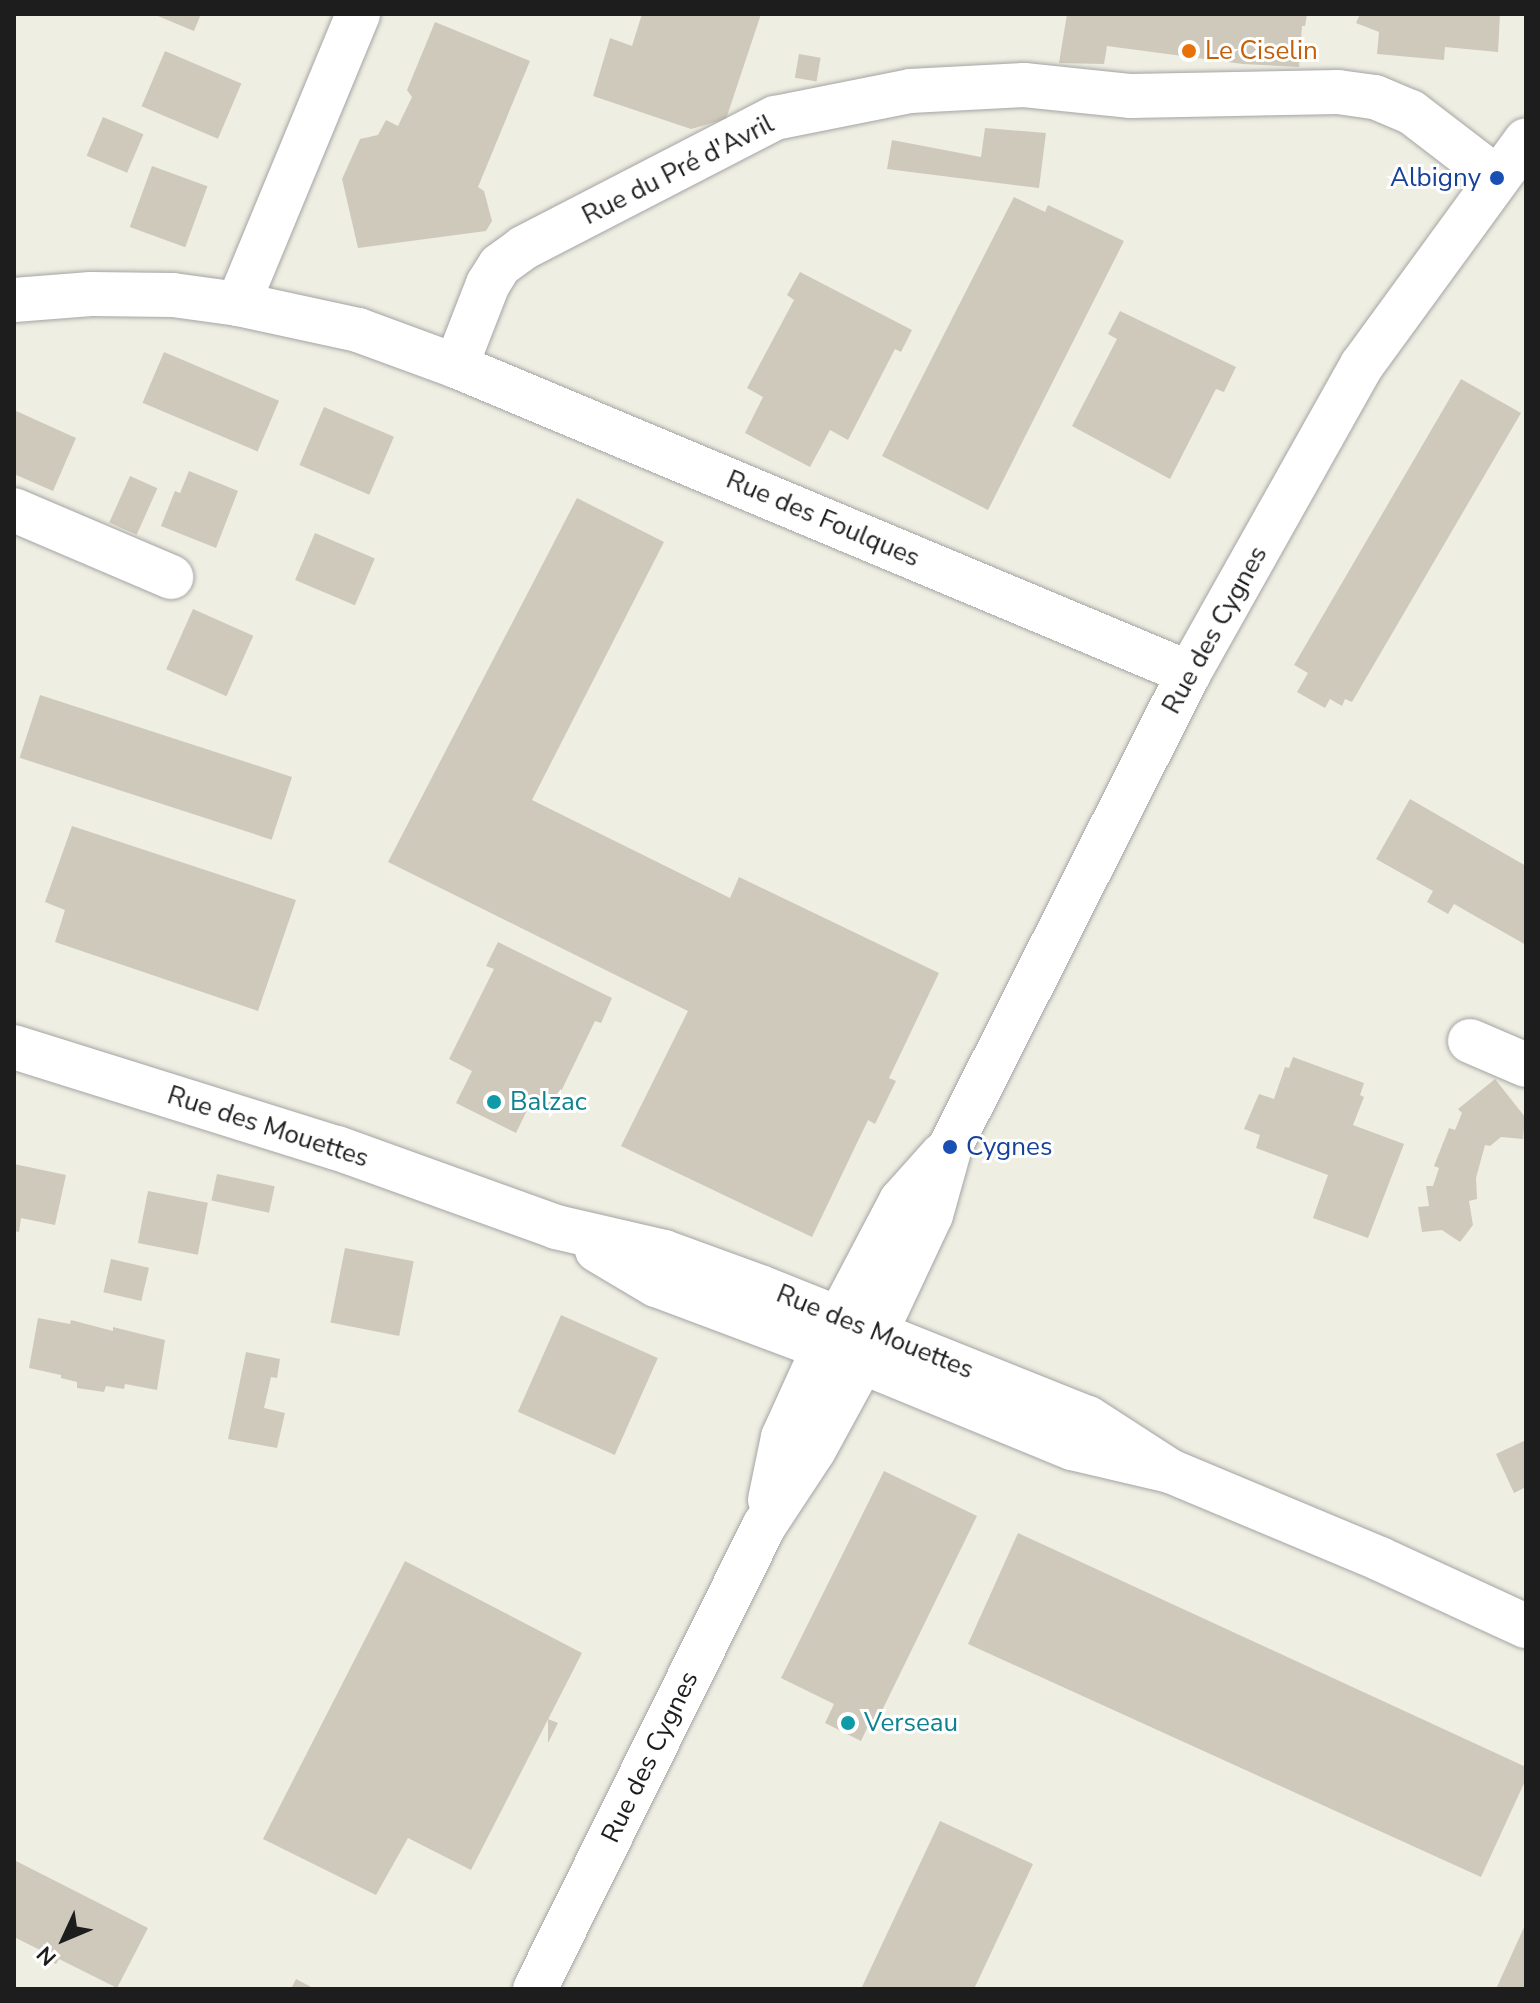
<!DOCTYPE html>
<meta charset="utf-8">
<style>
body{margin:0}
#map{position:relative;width:1540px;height:2003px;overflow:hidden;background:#efeee2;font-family:"Nunito Sans",sans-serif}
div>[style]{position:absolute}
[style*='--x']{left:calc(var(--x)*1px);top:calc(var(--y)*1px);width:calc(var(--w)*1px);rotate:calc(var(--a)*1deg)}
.building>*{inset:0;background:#cfc9bb;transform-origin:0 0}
.roads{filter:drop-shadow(0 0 2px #a4a4a4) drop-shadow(0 0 2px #a4a4a4)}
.minor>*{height:44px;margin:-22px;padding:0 22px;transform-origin:22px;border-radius:22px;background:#fff}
.dots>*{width:22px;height:22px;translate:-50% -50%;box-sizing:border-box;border:4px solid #fff;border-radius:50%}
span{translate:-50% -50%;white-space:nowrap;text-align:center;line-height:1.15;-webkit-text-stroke:6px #fff;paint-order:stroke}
.food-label{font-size:26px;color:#c56008}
.left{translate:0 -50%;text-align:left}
.street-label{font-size:26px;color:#1d1d1d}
.transit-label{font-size:26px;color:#164399}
.right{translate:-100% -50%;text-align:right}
.culture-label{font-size:26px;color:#0d838f}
.frame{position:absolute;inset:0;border:16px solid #1d1d1d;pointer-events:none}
.north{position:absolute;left:24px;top:1899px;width:80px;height:80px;-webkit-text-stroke:6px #fff;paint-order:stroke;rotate:226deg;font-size:22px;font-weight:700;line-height:32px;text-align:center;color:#1d1d1d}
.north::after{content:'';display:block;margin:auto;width:28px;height:36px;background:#1d1d1d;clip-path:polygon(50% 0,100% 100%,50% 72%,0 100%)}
</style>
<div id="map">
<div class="building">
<i style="clip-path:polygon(153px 14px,201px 14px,194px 31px)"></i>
<i style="clip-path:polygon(642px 14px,761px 14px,726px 119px,691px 129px,593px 96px,610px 38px,632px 46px)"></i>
<i style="clip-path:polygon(1067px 14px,1307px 14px,1305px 26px,1302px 26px,1299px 67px,1243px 64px,1107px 46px,1104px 64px,1059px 63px)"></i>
<i style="clip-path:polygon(1360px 14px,1500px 14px,1498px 52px,1445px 47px,1444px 60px,1377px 54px,1379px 32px,1356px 23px)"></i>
<i style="clip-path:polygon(435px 22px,530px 61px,478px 187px,484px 191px,492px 221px,486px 231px,358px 248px,342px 179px,360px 139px,378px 135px,386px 120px,398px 126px,412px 97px,407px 90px)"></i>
<i style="left:165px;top:51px;width:83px;height:60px;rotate:23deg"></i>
<i style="left:799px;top:54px;width:22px;height:24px;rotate:10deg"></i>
<i style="left:103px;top:117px;width:44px;height:42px;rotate:23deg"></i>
<i style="clip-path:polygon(985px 128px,1046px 133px,1039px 188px,887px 169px,892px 140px,981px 157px)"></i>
<i style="left:152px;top:166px;width:59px;height:65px;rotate:20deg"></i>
<i style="clip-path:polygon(1014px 197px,1045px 212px,1048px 205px,1124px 241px,988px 510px,882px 456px)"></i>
<i style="clip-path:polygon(800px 272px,912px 330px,901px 352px,895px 349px,848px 440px,830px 430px,810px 467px,745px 433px,763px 397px,747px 388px,794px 300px,787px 295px)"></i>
<i style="clip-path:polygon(1120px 311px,1236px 367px,1224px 392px,1216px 389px,1170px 479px,1072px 426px,1117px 339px,1108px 334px)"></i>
<i style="left:164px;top:352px;width:125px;height:55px;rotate:23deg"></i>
<i style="clip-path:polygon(1461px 379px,1521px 413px,1352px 702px,1345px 699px,1342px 706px,1330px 699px,1325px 708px,1297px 692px,1308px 673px,1294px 665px)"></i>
<i style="left:324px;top:407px;width:76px;height:63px;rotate:23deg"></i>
<i style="clip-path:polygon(14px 410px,76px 438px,53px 491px,14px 474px)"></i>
<i style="clip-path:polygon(189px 471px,238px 491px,216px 548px,161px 526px,175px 491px,180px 493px)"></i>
<i style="left:130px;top:476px;width:30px;height:51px;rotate:24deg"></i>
<i style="clip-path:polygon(577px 498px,664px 542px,532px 800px,730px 898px,739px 877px,939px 973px,889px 1078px,896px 1081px,875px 1124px,868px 1120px,812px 1237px,621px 1146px,688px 1011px,388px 862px)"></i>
<i style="left:315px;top:533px;width:65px;height:51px;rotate:23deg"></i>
<i style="left:193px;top:609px;width:66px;height:66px;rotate:24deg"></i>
<i style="left:40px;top:695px;width:265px;height:66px;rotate:18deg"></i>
<i style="clip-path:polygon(1410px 799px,1526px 866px,1526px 945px,1454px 904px,1448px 914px,1427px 902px,1433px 891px,1376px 859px)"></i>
<i style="clip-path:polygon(72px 826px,296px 900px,258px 1011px,55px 942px,65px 910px,45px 902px)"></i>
<i style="clip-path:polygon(498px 942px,612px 998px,601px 1023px,595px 1021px,552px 1110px,532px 1100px,516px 1133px,456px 1103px,472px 1071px,449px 1059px,494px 969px,486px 966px)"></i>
<i style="clip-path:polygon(1293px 1057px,1364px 1083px,1360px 1095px,1364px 1097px,1353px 1125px,1404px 1144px,1368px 1238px,1313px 1218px,1328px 1175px,1256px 1148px,1260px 1135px,1244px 1129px,1259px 1094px,1274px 1099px,1285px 1067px,1289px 1068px)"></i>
<i style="clip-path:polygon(1495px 1079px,1525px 1117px,1523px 1139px,1501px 1137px,1490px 1146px,1485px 1145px,1476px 1178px,1477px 1199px,1469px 1201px,1473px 1225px,1460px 1242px,1442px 1230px,1422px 1232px,1418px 1207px,1429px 1206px,1426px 1186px,1433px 1186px,1439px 1168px,1434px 1166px,1449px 1128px,1455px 1130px,1462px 1113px,1458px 1109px)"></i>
<i style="clip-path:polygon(14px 1164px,66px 1175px,55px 1225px,21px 1218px,19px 1232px,14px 1231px)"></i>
<i style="left:217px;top:1174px;width:59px;height:27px;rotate:12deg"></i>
<i style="left:148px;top:1191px;width:61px;height:53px;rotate:11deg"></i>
<i style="left:345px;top:1248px;width:70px;height:76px;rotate:11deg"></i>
<i style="left:111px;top:1259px;width:39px;height:34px;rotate:13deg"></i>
<i style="left:561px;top:1315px;width:106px;height:106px;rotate:24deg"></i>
<i style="clip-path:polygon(38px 1318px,70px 1324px,71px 1320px,113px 1331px,113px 1327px,165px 1340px,157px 1390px,125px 1384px,124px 1389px,106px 1386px,104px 1392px,77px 1388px,77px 1382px,61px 1378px,61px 1375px,29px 1368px)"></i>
<i style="clip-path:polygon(246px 1352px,280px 1359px,277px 1378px,271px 1377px,264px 1408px,285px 1413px,277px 1448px,228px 1439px)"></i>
<i style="clip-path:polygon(1526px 1440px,1526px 1487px,1514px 1493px,1496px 1454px)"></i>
<i style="clip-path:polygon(884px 1471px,977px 1516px,875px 1725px,870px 1722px,861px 1741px,825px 1723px,834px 1704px,781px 1678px)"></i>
<i style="clip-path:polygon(1018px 1533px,1526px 1767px,1526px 1779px,1481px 1877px,968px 1644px)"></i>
<i style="clip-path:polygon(405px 1561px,582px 1653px,471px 1870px,408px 1838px,376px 1895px,263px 1839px)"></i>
<i style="clip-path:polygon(548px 1719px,558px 1723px,548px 1743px)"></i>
<i style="clip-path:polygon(940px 1821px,1033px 1864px,974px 1989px,861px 1989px)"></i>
<i style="clip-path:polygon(14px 1860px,148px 1928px,117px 1988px,59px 1959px,56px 1964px,40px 1956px,42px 1951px,14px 1937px)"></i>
<i style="clip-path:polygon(1526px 1923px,1526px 1989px,1496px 1989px)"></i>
<i style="clip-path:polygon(296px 1979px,315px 1989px,291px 1989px)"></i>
</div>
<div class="roads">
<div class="minor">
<i style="--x:14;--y:300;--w:77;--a:-4.5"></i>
<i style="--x:91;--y:294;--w:82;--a:0.7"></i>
<i style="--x:173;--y:295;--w:66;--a:7.9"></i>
<i style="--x:238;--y:304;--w:123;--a:12.2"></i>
<i style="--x:358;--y:330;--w:104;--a:20.2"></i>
<i style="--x:456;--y:366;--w:88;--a:-68.7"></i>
<i style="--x:488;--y:284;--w:22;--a:-58"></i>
<i style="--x:500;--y:265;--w:29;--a:-36"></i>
<i style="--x:523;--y:248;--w:284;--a:-27.3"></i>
<i style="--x:775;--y:118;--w:138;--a:-11.3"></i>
<i style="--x:910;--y:91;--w:114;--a:-3"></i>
<i style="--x:1024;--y:85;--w:108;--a:5.9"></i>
<i style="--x:1131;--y:96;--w:207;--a:-1.1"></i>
<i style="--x:1338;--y:92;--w:37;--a:8"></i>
<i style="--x:1375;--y:97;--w:39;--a:23"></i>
<i style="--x:1411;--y:112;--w:108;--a:37.5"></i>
<i style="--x:238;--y:304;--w:314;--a:-67.5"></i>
<i style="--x:456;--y:366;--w:795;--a:22.73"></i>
<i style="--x:14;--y:510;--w:171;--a:23.1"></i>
<i style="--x:1470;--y:1041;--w:61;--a:23.2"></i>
<i style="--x:14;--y:1047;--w:338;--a:17.4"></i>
<i style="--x:337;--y:1148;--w:233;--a:19.8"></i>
<i style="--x:556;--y:1227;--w:111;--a:13"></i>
<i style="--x:664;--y:1252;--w:102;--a:20"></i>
<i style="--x:760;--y:1287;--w:353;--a:21.8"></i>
<i style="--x:1088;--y:1418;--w:98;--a:32.9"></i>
<i style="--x:597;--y:1250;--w:69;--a:30.7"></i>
<i style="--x:656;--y:1285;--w:220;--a:20.5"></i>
<i style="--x:862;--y:1362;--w:227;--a:22.3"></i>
<i style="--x:1072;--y:1448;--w:101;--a:13.2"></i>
<i style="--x:1170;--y:1471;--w:228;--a:22.7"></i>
<i style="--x:1380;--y:1559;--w:161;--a:24.7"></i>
<i style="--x:770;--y:1500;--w:64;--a:-78.3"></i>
<i style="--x:783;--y:1437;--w:99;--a:-65.5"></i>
<i style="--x:824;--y:1347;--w:165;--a:-62.2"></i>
<i style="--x:901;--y:1201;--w:63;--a:-48.2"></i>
<i style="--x:535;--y:1989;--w:517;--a:-63.68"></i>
<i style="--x:764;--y:1526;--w:91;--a:-56.7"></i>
<i style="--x:814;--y:1450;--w:100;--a:-61.4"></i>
<i style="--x:862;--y:1362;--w:162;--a:-64.9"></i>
<i style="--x:931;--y:1215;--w:71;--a:-74.4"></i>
<i style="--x:950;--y:1147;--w:531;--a:-63.24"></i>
<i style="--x:1189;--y:673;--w:353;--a:-60.7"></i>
<i style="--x:1362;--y:365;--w:278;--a:-53.9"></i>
</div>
</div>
<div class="dots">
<i style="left:1189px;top:51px;background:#e8710a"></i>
<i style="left:1497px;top:178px;background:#1a4fb4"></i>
<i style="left:494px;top:1102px;background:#0f9aa8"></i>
<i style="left:950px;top:1147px;background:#1a4fb4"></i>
<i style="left:848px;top:1723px;background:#0f9aa8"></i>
</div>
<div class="food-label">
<span class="left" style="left:1205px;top:51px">Le Ciselin</span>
</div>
<div class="street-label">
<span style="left:678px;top:170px;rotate:-27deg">Rue du Pré d'Avril</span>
<span style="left:823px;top:519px;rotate:23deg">Rue des Foulques</span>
<span style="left:1215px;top:630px;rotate:-61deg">Rue des Cygnes</span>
<span style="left:268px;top:1127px;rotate:18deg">Rue des Mouettes</span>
<span style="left:875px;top:1332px;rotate:22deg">Rue des Mouettes</span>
<span style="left:650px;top:1757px;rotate:-64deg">Rue des Cygnes</span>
</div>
<div class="transit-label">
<span class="right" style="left:1481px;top:178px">Albigny</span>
<span class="left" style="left:966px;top:1147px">Cygnes</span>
</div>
<div class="culture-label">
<span class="left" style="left:510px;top:1102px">Balzac</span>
<span class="left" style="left:864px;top:1723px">Verseau</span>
</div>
<div class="frame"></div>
<div class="north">N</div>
</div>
